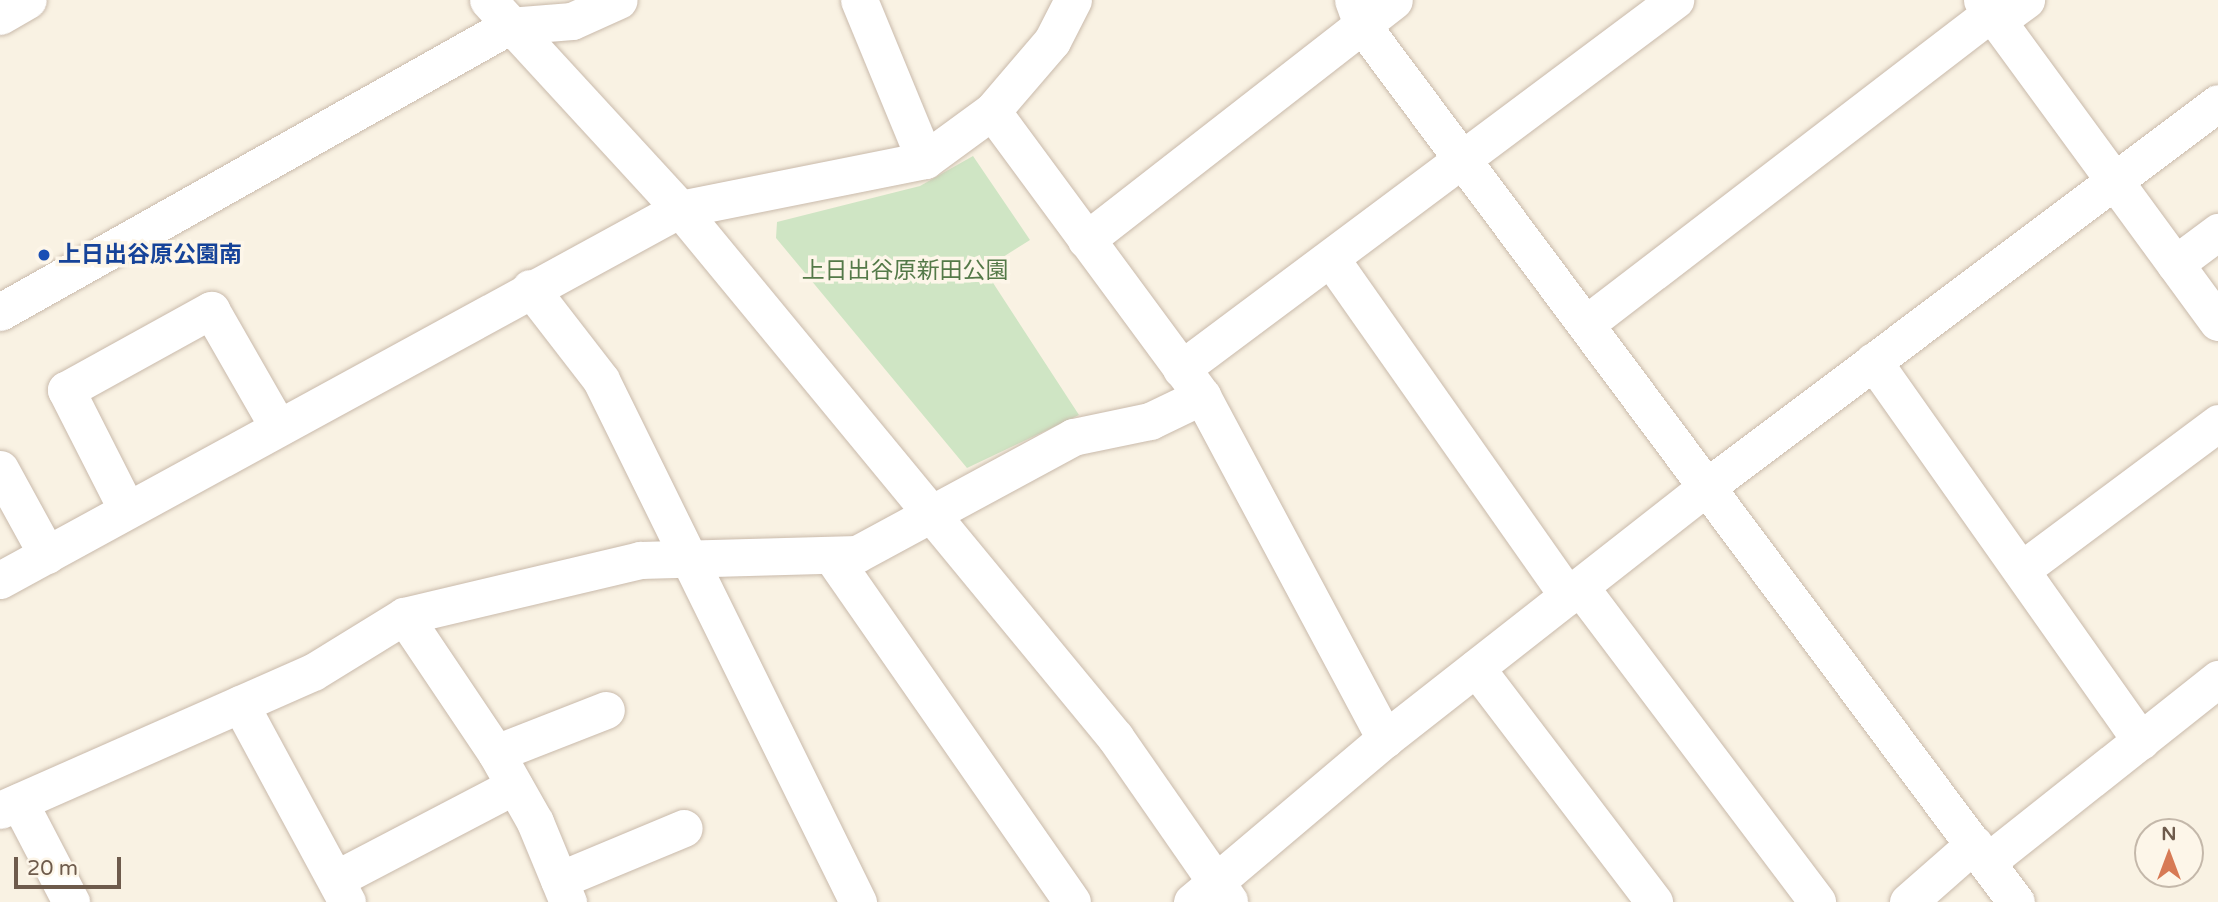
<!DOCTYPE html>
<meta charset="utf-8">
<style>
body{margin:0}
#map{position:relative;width:2218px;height:902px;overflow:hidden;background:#f9f2e3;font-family:"Varela Round","Noto Sans JP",sans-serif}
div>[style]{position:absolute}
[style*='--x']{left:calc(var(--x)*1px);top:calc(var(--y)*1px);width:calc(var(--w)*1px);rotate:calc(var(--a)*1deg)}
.green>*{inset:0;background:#cfe5c4}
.roads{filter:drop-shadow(0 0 2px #c9baab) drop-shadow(0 0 2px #c9baab)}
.minor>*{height:37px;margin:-18.5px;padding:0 18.5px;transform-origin:18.5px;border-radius:18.5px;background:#fff}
.dots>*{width:19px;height:19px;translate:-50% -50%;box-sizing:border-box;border:4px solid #fdf6e9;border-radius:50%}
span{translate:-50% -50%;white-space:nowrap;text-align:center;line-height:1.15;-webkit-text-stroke:7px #fdf6e9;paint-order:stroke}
.transit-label{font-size:23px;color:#164399;font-weight:700}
.left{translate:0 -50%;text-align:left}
.park-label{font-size:23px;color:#547948}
.north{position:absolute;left:2134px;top:818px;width:70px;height:70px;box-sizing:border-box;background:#fdf6e9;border:2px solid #c4b8aa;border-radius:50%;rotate:0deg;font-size:19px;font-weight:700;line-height:28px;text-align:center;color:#6e5b4c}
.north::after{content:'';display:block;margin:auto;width:24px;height:32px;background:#d77a55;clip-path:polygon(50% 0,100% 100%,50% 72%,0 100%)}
.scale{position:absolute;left:14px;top:857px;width:107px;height:32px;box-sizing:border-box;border:4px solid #6e5b4c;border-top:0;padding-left:9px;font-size:21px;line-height:24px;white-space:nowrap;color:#6e5b4c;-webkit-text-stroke:5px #fdf6e9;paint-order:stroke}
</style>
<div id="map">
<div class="green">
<i style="clip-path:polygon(973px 156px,1030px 240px,984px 269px,1079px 415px,967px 468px,776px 238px,777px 222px,920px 186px)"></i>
</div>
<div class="roads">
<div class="minor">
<i style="--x:488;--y:0;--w:284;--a:47.4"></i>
<i style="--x:680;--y:209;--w:396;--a:50.5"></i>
<i style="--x:932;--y:515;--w:288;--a:50.5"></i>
<i style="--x:1115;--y:737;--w:200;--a:55.2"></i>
<i style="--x:859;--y:0;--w:173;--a:67.6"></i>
<i style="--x:1353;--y:0;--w:27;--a:70"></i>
<i style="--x:1362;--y:25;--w:1094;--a:53.29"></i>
<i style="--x:1982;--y:0;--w:399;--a:53.8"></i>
<i style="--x:0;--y:16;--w:32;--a:-30"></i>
<i style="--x:1997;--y:21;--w:36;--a:-36"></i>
<i style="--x:992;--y:111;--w:354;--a:53.6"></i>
<i style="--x:1202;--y:396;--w:389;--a:61.9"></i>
<i style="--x:1086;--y:240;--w:390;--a:-37.9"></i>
<i style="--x:1331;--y:259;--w:412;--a:54.9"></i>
<i style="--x:2175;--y:264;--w:54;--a:-36.7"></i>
<i style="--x:530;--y:288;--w:116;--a:52.3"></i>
<i style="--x:601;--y:380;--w:582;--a:63.79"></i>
<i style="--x:0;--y:312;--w:584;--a:-29.33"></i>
<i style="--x:509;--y:26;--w:63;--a:-4.5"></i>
<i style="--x:572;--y:21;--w:51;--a:-24.1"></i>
<i style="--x:1587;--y:323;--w:509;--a:-37.5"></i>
<i style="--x:1873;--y:361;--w:465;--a:54.8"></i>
<i style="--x:1181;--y:369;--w:617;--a:-36.76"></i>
<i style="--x:0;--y:469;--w:98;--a:61.3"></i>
<i style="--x:127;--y:510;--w:135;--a:-116.9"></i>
<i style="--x:66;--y:390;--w:166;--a:-28.9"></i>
<i style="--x:211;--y:310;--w:135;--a:60.2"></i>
<i style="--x:831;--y:555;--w:422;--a:55.2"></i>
<i style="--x:2021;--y:570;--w:246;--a:-36.7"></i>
<i style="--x:0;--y:580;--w:775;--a:-28.62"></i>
<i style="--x:680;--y:209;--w:250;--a:-11.3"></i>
<i style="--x:925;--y:160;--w:83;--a:-36.2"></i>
<i style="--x:992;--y:111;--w:92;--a:-49.4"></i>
<i style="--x:1052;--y:41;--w:46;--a:-62.9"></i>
<i style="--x:1580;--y:587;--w:394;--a:53"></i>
<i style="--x:404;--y:616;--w:165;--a:56.1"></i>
<i style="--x:496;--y:753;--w:79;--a:60.5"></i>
<i style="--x:535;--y:822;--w:87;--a:67.6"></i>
<i style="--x:1476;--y:668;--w:294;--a:52.7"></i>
<i style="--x:240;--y:704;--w:225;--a:61.6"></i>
<i style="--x:496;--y:753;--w:118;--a:-21.4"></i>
<i style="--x:19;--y:802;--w:113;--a:62.5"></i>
<i style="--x:0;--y:810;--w:342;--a:-23.8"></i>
<i style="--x:313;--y:672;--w:107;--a:-31.6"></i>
<i style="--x:404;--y:616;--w:243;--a:-13.3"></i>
<i style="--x:640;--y:560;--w:217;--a:-1.6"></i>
<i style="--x:857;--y:554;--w:246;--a:-28.4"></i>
<i style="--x:1073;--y:437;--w:79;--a:-11.7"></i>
<i style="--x:1150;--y:421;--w:58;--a:-25.7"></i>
<i style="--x:1987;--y:862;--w:295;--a:-38.4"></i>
<i style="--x:336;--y:879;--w:201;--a:-27.6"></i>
<i style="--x:559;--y:880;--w:135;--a:-22.6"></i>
<i style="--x:1192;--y:902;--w:253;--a:-40.2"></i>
<i style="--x:1385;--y:739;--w:412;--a:-38.1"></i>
<i style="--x:1709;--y:485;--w:636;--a:-36.89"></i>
<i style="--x:1908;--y:902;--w:88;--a:-41.3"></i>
</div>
</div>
<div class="dots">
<i style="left:44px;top:255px;background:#1a4fb4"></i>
</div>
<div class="transit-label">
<span class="left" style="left:58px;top:255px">上日出谷原公園南</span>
</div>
<div class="park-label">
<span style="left:905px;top:271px">上日出谷原新田公園</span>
</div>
<div class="north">N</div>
<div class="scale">20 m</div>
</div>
